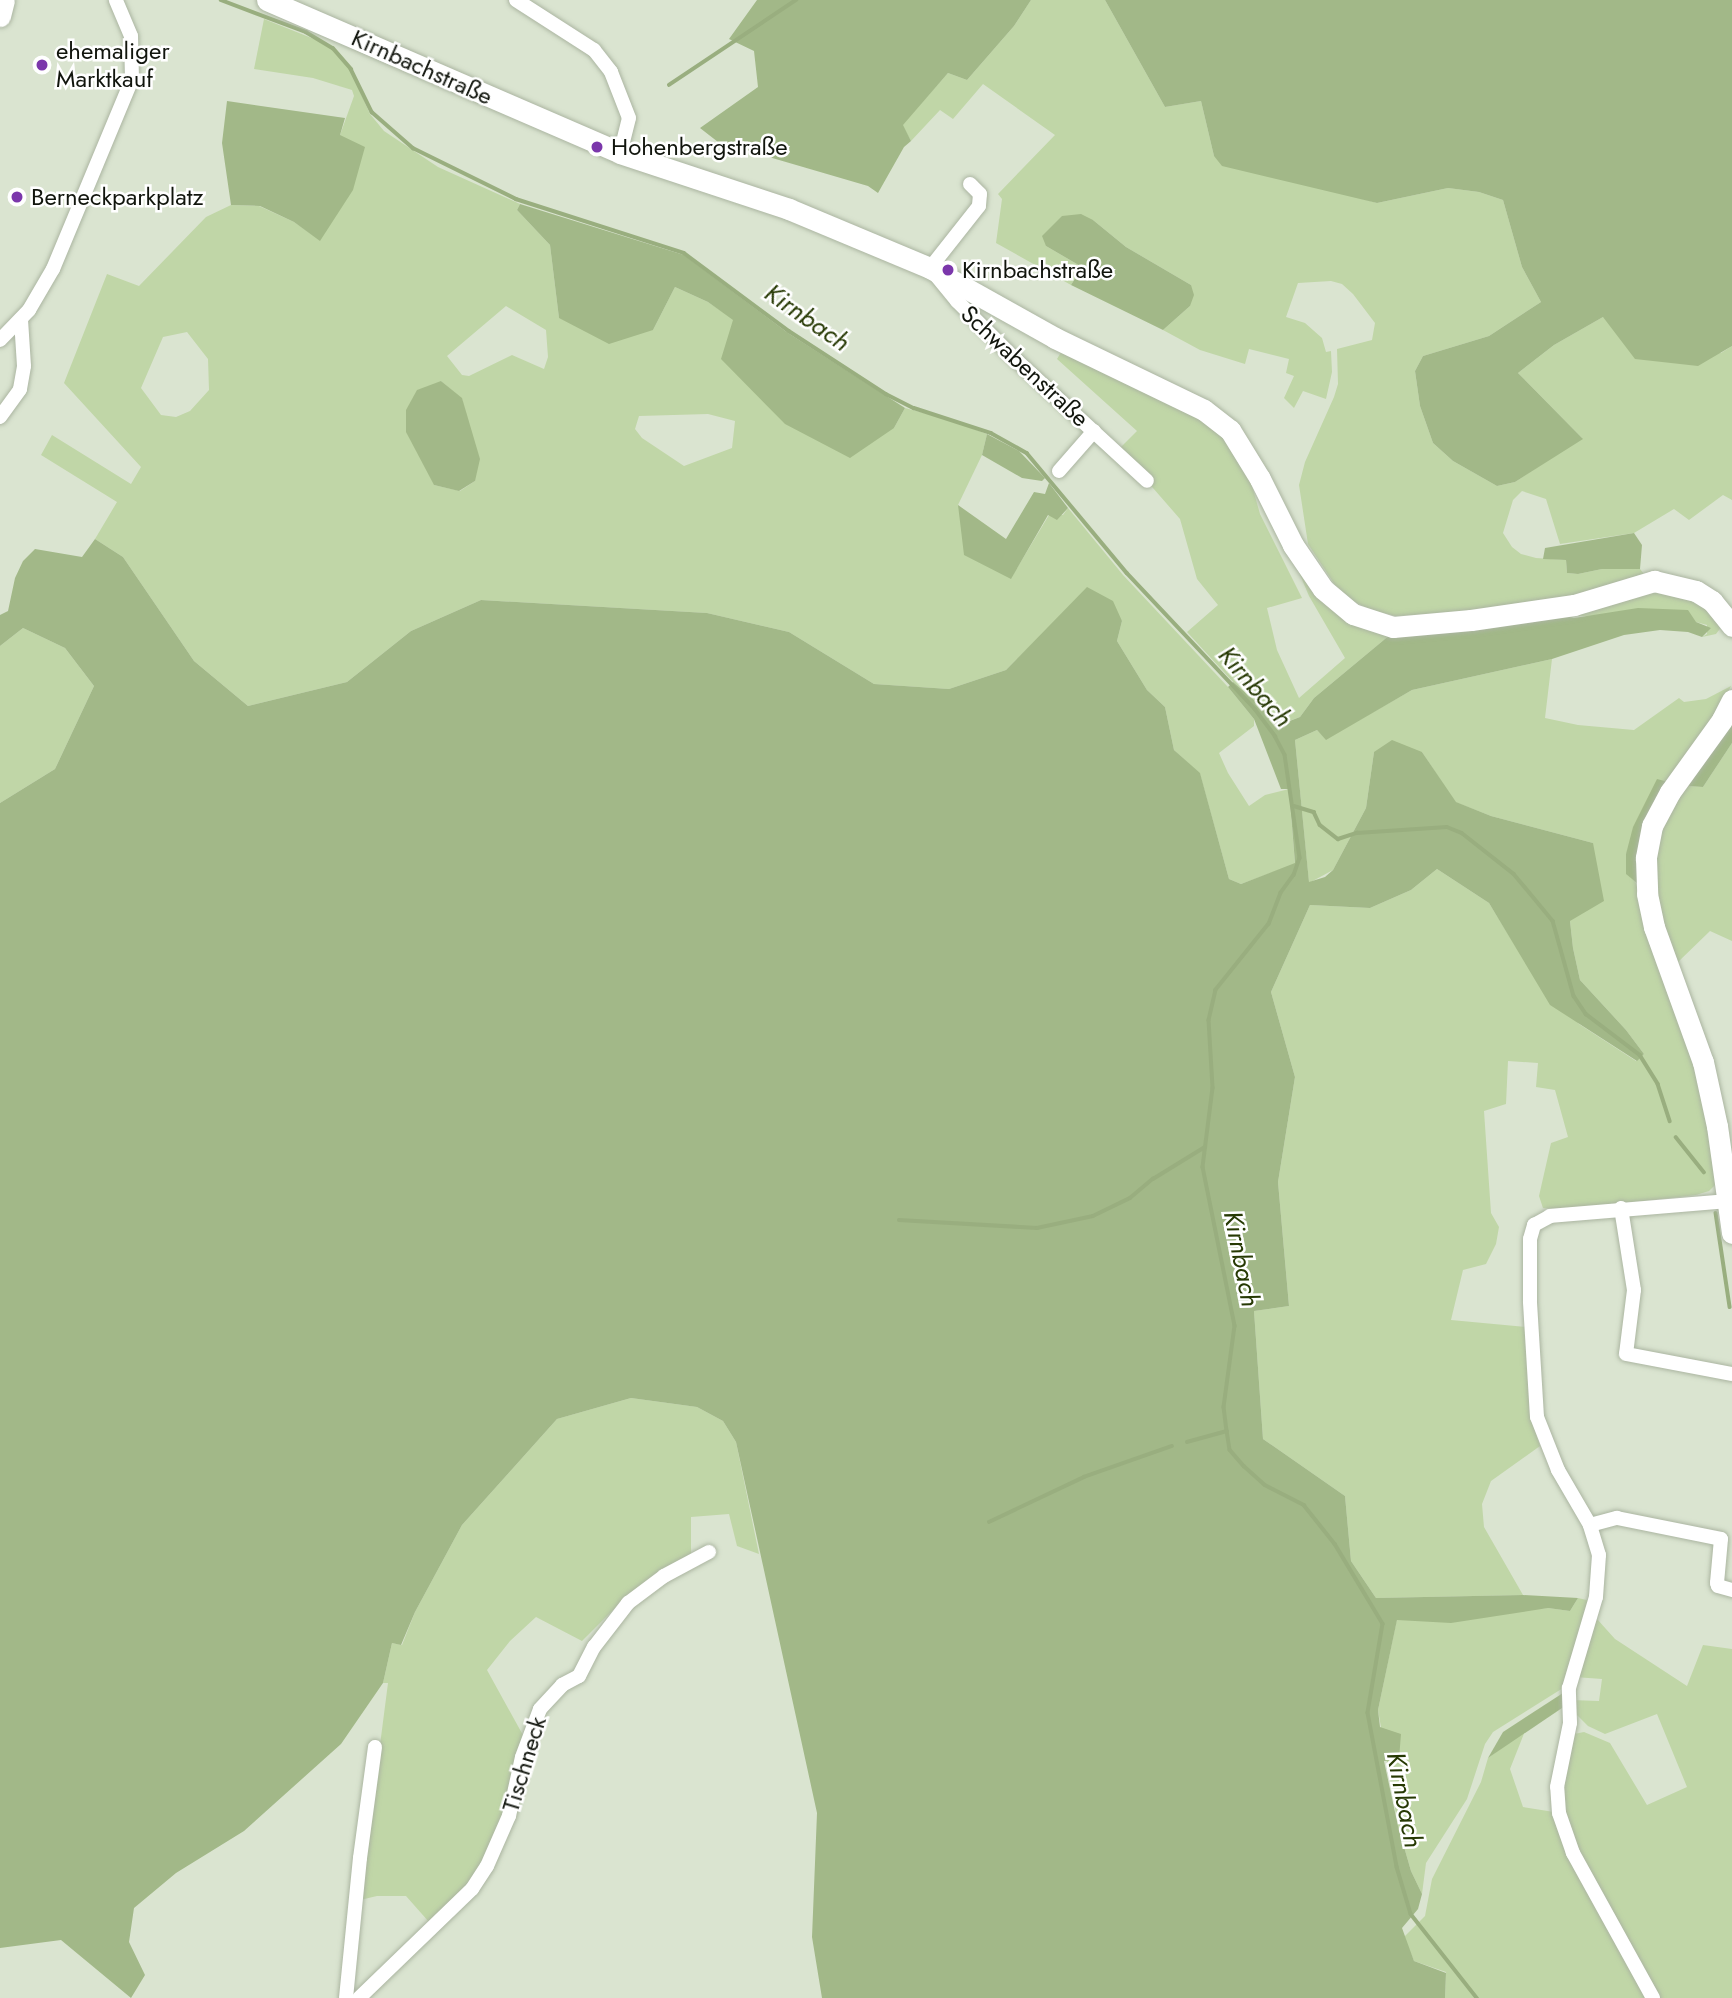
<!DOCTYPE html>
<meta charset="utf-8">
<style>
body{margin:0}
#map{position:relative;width:1732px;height:1998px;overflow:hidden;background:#dae4d0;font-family:Jost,sans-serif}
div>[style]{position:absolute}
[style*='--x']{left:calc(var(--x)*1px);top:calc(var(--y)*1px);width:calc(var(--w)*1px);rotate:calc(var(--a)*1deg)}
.green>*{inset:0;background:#c0d6a7}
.forest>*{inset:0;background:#a2b888}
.stream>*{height:3.5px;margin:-1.75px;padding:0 1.75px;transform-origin:1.75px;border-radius:1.75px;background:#99ae7f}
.roads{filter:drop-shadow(0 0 2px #abb5a1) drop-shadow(0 0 2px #abb5a1)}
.minor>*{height:14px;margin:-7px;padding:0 7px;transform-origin:7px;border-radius:7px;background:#fff}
.secondary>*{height:21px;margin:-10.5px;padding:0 10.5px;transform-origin:10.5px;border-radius:10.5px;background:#fff}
.dots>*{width:19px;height:19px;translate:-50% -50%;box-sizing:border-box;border:4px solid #fff;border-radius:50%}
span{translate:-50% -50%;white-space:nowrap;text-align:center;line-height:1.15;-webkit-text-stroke:5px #fff;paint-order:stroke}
.poi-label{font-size:24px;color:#11150d}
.left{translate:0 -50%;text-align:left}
.street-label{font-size:24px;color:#11150d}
.water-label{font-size:26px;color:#263903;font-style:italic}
</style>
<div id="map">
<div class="green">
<i style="clip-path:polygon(1031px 0,1105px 0,1165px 107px,1201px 101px,1214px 156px,1377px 203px,1448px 188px,1479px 192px,1503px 200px,1522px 267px,1541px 302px,1489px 336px,1423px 356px,1415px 371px,1420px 406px,1433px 443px,1453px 461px,1497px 486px,1515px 482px,1582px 438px,1518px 373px,1554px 345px,1603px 317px,1721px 353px,1732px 346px,1732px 500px,1723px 495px,1689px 520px,1674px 509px,1634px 533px,1560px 544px,1546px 499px,1522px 491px,1513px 500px,1503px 533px,1512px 547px,1521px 554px,1536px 558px,1566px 560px,1567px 573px,1578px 574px,1602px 569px,1640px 569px,1644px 574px,1569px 598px,1500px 610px,1396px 616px,1371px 610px,1353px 601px,1335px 585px,1308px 544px,1299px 485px,1305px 462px,1334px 397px,1338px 384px,1337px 349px,1372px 340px,1375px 323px,1353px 294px,1342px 284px,1331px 281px,1298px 283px,1286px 317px,1305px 323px,1322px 338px,1326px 352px,1331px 351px,1332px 372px,1326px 399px,1303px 391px,1294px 408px,1284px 398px,1294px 376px,1286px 373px,1289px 359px,1249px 349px,1245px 364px,1200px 350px,1163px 330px,1190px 306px,1191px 285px,1126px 247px,1093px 220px,1046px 246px,1082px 267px,1071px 285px,996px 243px,1002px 199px,998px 194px,1055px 135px,983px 84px,953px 119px,940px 110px,911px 141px,902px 125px,948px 73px,967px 80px,1014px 26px)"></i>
<i style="clip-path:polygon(evenodd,264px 19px,324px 43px,335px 52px,349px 67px,370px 114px,384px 131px,438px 167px,520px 204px,517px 210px,550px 245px,559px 318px,653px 330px,675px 287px,708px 302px,894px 428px,905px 408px,950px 420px,987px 434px,982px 455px,958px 505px,1011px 578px,1049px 515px,1063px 515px,1068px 508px,1123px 575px,1228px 687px,1254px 719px,1254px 726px,1219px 753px,1228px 773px,1249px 806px,1265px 795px,1289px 789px,1295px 864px,1241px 884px,1229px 879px,1200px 774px,1174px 750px,1165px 707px,1147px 690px,1117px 641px,1122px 621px,1087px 588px,1006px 670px,949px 689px,874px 684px,789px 632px,707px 613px,481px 600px,411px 631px,347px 682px,248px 706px,194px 661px,123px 557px,95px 539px,117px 502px,41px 455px,52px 435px,131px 484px,141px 467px,64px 383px,107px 274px,139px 286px,206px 217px,231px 205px,259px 206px,294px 222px,320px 240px,340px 135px,354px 96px,352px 90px,313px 78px,254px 69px,264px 19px,506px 306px,546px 330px,548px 357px,544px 369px,512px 355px,469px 376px,462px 375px,447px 356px,506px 306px,264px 19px,187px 332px,208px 359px,209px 390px,190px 411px,176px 417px,161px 415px,141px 388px,163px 337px,187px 332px,264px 19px,441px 381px,462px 399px,475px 481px,460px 491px,434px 485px,441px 381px,264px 19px,708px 414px,735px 421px,732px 448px,684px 466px,642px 438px,635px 429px,639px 416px,708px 414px)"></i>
<i style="clip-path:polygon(1063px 349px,1179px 405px,1226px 437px,1251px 482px,1260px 514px,1302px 598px,1267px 608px,1277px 650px,1299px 698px,1345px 658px,1309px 596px,1293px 558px,1391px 634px,1314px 698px,1300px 717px,1281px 724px,1233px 682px,1187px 632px,1218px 605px,1197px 579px,1180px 519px,1119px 449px,1137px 431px,1057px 359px)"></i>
<i style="clip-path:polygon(1664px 589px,1700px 602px,1722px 626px,1716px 634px,1702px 637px,1707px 634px,1707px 625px,1696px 622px,1562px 615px)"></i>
<i style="clip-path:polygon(23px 628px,65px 648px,94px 686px,55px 769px,0 803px,0 646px)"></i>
<i style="clip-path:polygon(1552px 659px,1545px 718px,1578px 725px,1634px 730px,1679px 698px,1684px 702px,1706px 699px,1731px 686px,1717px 714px,1626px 854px,1701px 1077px,1716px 1184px,1709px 1191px,1696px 1195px,1565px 1210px,1543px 1208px,1539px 1196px,1551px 1143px,1568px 1137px,1555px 1090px,1536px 1087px,1538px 1063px,1508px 1061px,1506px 1104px,1484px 1111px,1491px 1213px,1499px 1227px,1496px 1244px,1486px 1264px,1463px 1270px,1451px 1320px,1526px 1327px,1530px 1415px,1540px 1446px,1491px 1481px,1482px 1504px,1484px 1527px,1523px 1595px,1376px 1598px,1351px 1561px,1345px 1496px,1263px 1439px,1254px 1311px,1289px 1306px,1278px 1182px,1295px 1077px,1271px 992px,1310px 905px,1370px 908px,1411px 890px,1437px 869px,1489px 903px,1516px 947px,1579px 1024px,1636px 1061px,1644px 1054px,1626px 1030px,1580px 980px,1573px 948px,1570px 921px,1593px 843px,1491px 816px,1455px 802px,1422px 752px,1374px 752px,1366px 808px,1333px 870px,1309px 883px,1295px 740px,1317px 730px,1326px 739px,1412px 690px)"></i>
<i style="clip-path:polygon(1732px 743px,1732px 941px,1710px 931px,1677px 963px,1658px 915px,1655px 871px,1662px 829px,1679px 794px,1688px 786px,1703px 787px)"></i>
<i style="clip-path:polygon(631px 1398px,697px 1407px,723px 1421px,736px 1442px,759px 1554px,737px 1546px,729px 1514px,691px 1517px,691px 1557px,625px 1598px,582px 1641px,536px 1617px,510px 1641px,487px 1670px,524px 1737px,507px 1806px,482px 1866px,467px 1886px,429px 1922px,406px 1896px,377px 1896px,360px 1900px,388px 1683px,383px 1683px,392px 1643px,402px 1645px,415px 1612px,462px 1525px,557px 1419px)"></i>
<i style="clip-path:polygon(1578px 1598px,1591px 1601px,1563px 1688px,1493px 1732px,1485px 1744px,1467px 1799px,1426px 1863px,1422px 1894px,1411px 1871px,1398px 1826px,1378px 1710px,1397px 1619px,1548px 1608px,1570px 1611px)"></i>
<i style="clip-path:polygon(1597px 1619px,1615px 1639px,1687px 1686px,1703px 1645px,1732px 1649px,1732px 1998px,1657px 1998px,1577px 1855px,1564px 1810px,1562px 1783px,1574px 1734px,1584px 1732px,1610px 1743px,1647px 1805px,1687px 1787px,1657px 1714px,1605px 1734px,1588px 1726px,1575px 1713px,1571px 1700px,1599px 1701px,1602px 1679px,1575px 1677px)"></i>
<i style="clip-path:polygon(1525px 1731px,1510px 1769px,1523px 1807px,1554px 1812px,1651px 1998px,1445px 1998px,1446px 1972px,1414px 1961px,1404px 1937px,1425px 1916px,1432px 1879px,1481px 1782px,1488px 1758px)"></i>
</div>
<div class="forest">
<i style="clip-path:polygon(757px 0,1031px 0,1014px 26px,967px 80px,948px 73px,903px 125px,911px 141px,904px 147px,878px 193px,868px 186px,718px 142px,700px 128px,758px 87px,754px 51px,729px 39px)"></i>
<i style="clip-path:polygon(1105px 0,1732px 0,1732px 346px,1698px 366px,1635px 359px,1603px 317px,1554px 345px,1518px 373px,1583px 439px,1515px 482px,1497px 486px,1453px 461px,1433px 443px,1420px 406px,1415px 371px,1423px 356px,1489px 336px,1541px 302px,1522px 267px,1503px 200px,1479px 192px,1448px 188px,1377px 203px,1222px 166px,1214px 156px,1201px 101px,1165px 107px)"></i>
<i style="clip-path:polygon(227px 101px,345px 118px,340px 135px,365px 147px,353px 190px,320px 241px,294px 222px,260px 206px,231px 205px,222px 143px)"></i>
<i style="clip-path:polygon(520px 204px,684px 255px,788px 333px,905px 408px,894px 428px,850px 458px,785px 424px,721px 359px,733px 320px,708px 302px,675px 287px,653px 330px,609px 344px,559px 318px,550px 245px,517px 210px)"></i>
<i style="clip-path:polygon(1081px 214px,1093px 220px,1126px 247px,1191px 285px,1194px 295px,1190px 306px,1163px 330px,1071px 285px,1082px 267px,1046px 246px,1042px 236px,1062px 216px)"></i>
<i style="clip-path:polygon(441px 381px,462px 398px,480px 459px,475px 481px,459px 491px,434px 485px,406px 432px,406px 410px,417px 390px)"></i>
<i style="clip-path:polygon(987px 434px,1019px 451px,1045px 478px,1042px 481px,1022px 478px,982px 455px)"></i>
<i style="clip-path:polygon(1049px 483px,1068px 508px,1057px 520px,1048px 515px,1011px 579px,964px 555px,958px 505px,1006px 539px,1034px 492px,1045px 494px)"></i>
<i style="clip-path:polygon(1634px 533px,1642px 545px,1640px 569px,1602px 569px,1578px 574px,1567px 573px,1566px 560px,1543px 559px,1545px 548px)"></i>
<i style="clip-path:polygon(95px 539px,123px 557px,194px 661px,248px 706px,347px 682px,411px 631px,481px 600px,707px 613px,789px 632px,874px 684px,949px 689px,1006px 670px,1087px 587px,1113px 601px,1122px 621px,1117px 641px,1147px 690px,1165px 707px,1174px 750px,1200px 773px,1229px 879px,1241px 884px,1295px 863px,1289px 789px,1281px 789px,1254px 719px,1228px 687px,1233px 682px,1282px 724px,1300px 717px,1314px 698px,1391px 634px,1562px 615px,1574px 618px,1638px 608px,1688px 610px,1696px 622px,1711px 628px,1702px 637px,1688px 632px,1660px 630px,1624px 635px,1552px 659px,1412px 690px,1326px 740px,1317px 730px,1295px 740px,1309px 882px,1325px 877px,1333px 870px,1366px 808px,1374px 752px,1392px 740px,1422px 752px,1456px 802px,1491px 816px,1593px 843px,1604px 901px,1570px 921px,1573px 948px,1580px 980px,1626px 1030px,1644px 1054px,1637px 1061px,1550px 1005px,1489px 903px,1437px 869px,1411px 890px,1370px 908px,1310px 905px,1271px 992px,1295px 1077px,1278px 1182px,1289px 1306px,1254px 1311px,1263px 1439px,1345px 1496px,1351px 1561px,1376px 1598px,1523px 1595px,1578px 1598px,1570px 1611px,1548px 1608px,1451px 1623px,1397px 1620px,1378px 1710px,1380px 1727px,1401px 1734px,1399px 1759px,1384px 1761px,1398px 1826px,1411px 1871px,1422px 1894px,1418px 1909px,1402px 1928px,1414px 1961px,1446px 1973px,1445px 1998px,822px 1998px,812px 1937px,817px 1813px,736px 1442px,723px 1421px,697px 1407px,631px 1398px,557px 1419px,462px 1525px,415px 1612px,401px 1645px,392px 1643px,383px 1683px,341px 1744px,244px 1831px,176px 1873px,134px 1908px,129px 1942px,145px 1975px,131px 1998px,61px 1940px,0 1948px,0 803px,55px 769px,94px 686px,65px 648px,23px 628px,0 646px,0 615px,8px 611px,15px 578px,23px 561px,35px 549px,82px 557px)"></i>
<i style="clip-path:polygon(1732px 722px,1732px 743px,1703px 787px,1688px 786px)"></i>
<i style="clip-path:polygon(1657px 779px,1668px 782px,1637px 883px,1626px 874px,1626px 854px,1633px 827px)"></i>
<i style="clip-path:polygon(1563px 1693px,1565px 1706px,1488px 1758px,1503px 1732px)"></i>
</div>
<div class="stream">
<i style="--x:221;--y:0;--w:91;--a:20.6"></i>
<i style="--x:306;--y:32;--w:31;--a:31"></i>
<i style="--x:333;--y:48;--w:28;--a:49"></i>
<i style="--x:351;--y:69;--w:48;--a:64"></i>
<i style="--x:372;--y:112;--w:55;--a:41.3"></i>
<i style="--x:413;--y:148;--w:115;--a:26.3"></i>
<i style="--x:516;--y:199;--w:176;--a:17.8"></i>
<i style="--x:684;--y:253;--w:131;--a:36.6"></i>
<i style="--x:789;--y:331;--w:116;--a:33"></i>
<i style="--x:886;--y:394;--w:31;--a:27"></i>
<i style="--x:914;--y:408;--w:81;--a:18"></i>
<i style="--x:991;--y:433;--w:41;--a:29.1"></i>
<i style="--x:1027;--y:453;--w:156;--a:50.2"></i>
<i style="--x:1127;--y:573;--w:187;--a:46.7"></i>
<i style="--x:1255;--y:709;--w:34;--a:53"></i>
<i style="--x:1275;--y:736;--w:21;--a:62"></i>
<i style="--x:1285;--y:755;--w:104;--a:81.7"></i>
<i style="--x:1300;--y:858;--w:18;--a:109"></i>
<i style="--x:1294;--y:875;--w:22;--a:126"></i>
<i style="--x:1281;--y:893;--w:33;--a:111"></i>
<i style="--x:1269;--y:924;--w:85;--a:128.8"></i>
<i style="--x:1216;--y:990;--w:31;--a:103"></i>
<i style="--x:1209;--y:1020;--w:68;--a:86.6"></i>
<i style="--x:1213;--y:1088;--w:80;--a:97.2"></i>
<i style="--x:1203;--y:1167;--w:162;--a:78.6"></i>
<i style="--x:1235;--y:1326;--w:82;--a:97.7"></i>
<i style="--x:1224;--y:1407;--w:24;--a:83"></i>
<i style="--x:1227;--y:1431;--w:19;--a:81"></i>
<i style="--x:1230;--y:1450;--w:21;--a:49"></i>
<i style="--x:1244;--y:1466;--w:28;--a:42"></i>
<i style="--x:1265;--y:1485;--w:44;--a:27.1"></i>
<i style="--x:1304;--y:1505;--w:50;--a:51.5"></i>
<i style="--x:1335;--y:1544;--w:93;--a:59"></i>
<i style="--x:1383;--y:1624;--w:90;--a:99.6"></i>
<i style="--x:1368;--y:1713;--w:157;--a:79.3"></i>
<i style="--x:1397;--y:1867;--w:49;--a:73.4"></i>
<i style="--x:1411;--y:1914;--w:107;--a:51.8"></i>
<i style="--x:669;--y:85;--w:153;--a:-33.8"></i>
<i style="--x:1294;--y:806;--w:21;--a:17"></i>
<i style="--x:1314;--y:812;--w:14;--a:65"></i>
<i style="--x:1320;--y:825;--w:23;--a:38"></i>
<i style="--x:1338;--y:839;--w:20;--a:-18"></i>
<i style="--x:1357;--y:833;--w:90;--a:-3.8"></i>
<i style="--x:1447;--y:827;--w:16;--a:22"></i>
<i style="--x:1462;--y:833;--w:66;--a:38.3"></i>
<i style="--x:1514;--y:874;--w:61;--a:50.3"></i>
<i style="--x:1553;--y:921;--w:78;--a:74.4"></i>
<i style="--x:1574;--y:996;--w:22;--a:56"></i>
<i style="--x:1586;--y:1014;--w:68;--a:37.2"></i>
<i style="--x:1640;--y:1055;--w:34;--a:58"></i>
<i style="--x:1658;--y:1084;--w:39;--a:72"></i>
<i style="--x:1676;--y:1137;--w:45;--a:51.3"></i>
<i style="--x:1716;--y:1213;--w:95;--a:81.5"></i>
<i style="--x:899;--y:1220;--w:138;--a:3.3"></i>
<i style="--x:1037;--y:1228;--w:57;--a:-12.1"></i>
<i style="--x:1093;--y:1216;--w:41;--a:-25.9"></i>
<i style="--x:1130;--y:1198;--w:30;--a:-40"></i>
<i style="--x:1153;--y:1179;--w:61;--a:-31.6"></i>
<i style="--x:1187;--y:1442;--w:41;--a:-15.4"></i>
<i style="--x:989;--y:1522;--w:105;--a:-25.3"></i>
<i style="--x:1084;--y:1477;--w:93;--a:-19.4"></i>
</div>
<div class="roads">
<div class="minor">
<i style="--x:516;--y:0;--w:93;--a:32.7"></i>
<i style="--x:594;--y:50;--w:28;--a:52"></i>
<i style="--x:611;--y:72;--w:49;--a:68.6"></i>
<i style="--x:629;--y:118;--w:36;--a:104"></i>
<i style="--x:970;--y:184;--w:14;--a:45"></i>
<i style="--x:980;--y:194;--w:12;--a:95"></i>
<i style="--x:979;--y:206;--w:79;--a:128.3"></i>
<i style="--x:930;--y:268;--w:43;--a:50.7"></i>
<i style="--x:957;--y:301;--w:83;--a:45"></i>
<i style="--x:1016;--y:360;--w:178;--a:42.7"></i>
<i style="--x:0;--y:340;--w:42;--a:-46"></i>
<i style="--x:29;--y:310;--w:48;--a:-59.7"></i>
<i style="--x:53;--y:269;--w:206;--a:-67.4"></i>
<i style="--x:132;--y:79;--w:43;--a:-91.3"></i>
<i style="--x:131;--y:36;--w:39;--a:-113"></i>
<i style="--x:0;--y:417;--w:34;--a:-54"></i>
<i style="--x:20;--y:389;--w:23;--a:-80"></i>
<i style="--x:24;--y:366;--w:47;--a:-93.7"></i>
<i style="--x:1059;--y:471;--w:53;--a:-48.8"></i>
<i style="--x:1621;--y:1208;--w:83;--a:81"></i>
<i style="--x:1634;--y:1290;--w:64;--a:97.1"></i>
<i style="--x:1626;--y:1354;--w:108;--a:10.7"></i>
<i style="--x:1590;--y:1525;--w:28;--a:-15"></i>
<i style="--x:1617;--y:1518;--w:106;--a:11.4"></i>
<i style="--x:1721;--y:1539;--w:44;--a:95.2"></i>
<i style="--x:1717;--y:1583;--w:3;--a:72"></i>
<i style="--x:1718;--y:1586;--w:15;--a:16"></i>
<i style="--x:346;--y:1998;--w:141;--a:-84.3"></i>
<i style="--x:360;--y:1858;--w:112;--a:-82.3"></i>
<i style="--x:359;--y:1998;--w:157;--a:-44"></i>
<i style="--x:472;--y:1889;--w:27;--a:-57"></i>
<i style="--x:487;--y:1866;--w:55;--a:-66.3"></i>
<i style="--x:509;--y:1816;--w:60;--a:-77.6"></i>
<i style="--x:522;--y:1757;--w:51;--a:-69.4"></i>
<i style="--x:540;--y:1709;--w:33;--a:-47"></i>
<i style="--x:562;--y:1685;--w:19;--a:-28"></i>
<i style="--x:579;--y:1676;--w:33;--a:-63"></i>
<i style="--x:594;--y:1647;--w:56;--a:-52.3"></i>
<i style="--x:628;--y:1603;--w:45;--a:-36.9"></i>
<i style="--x:664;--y:1576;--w:51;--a:-28.1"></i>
<i style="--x:1653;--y:1998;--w:166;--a:-118.9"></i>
<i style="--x:1573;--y:1853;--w:42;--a:-109.3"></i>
<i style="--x:1559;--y:1813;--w:26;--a:-94"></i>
<i style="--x:1557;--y:1787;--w:65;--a:-78.5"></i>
<i style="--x:1570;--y:1723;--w:35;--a:-92"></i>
<i style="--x:1569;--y:1688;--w:95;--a:-73.5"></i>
<i style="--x:1596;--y:1597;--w:42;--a:-85.9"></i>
<i style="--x:1599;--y:1555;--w:31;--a:-107"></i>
<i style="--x:1590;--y:1525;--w:64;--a:-120.2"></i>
<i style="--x:1558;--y:1470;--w:57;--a:-111.6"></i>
<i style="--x:1537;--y:1417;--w:116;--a:-93.5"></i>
<i style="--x:1530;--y:1301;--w:62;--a:-90"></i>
<i style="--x:1530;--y:1239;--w:15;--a:-74"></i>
<i style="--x:1534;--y:1225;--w:18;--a:-29"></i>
<i style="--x:1550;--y:1216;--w:178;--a:-4.8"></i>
</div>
<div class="secondary">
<i style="--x:267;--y:0;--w:385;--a:23.4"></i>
<i style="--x:620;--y:153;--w:178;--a:18.3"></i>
<i style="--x:789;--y:209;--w:153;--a:22.7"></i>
<i style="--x:930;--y:268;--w:143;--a:29.2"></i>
<i style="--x:1055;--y:338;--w:165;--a:25.8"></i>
<i style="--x:1204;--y:410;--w:33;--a:38"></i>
<i style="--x:1230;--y:430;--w:57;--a:58.5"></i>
<i style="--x:1260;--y:479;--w:74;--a:63.4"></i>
<i style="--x:1293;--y:545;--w:53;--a:55.7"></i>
<i style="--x:1323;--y:589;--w:39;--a:40"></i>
<i style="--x:1353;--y:614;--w:42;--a:18"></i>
<i style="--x:1393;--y:627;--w:78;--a:-5.1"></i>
<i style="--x:1471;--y:620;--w:104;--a:-8.3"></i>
<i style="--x:1574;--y:605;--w:84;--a:-16.7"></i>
<i style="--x:1654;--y:581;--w:43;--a:13.4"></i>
<i style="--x:1696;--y:591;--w:19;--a:32"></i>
<i style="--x:1712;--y:601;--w:32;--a:51"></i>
<i style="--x:0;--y:16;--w:16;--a:-76"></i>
<i style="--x:1732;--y:700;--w:22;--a:117"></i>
<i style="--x:1722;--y:720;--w:89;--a:125.8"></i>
<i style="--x:1670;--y:792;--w:38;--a:118"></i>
<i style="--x:1652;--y:826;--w:33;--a:101"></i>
<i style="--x:1646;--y:858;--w:36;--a:88"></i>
<i style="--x:1647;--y:894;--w:34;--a:78"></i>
<i style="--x:1654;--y:927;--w:144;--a:70.1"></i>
<i style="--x:1703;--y:1062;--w:66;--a:77.7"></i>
<i style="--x:1717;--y:1126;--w:108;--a:82"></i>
</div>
</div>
<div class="dots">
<i style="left:42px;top:65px;background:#7b37ab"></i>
<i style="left:597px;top:147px;background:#7b37ab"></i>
<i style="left:17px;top:197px;background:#7b37ab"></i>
<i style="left:948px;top:270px;background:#7b37ab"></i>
</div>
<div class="poi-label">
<span class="left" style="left:56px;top:65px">ehemaliger<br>Marktkauf</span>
<span class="left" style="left:611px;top:147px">Hohenbergstraße</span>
<span class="left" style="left:31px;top:197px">Berneckparkplatz</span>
<span class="left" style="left:962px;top:270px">Kirnbachstraße</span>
</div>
<div class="street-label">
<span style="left:422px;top:67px;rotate:24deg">Kirnbachstraße</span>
<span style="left:1025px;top:366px;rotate:43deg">Schwabenstraße</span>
<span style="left:524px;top:1764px;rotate:-73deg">Tischneck</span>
</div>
<div class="water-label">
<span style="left:807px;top:318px;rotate:35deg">Kirnbach</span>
<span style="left:1255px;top:687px;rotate:49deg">Kirnbach</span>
<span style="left:1241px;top:1259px;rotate:79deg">Kirnbach</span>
<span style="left:1404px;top:1800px;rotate:79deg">Kirnbach</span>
</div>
</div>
